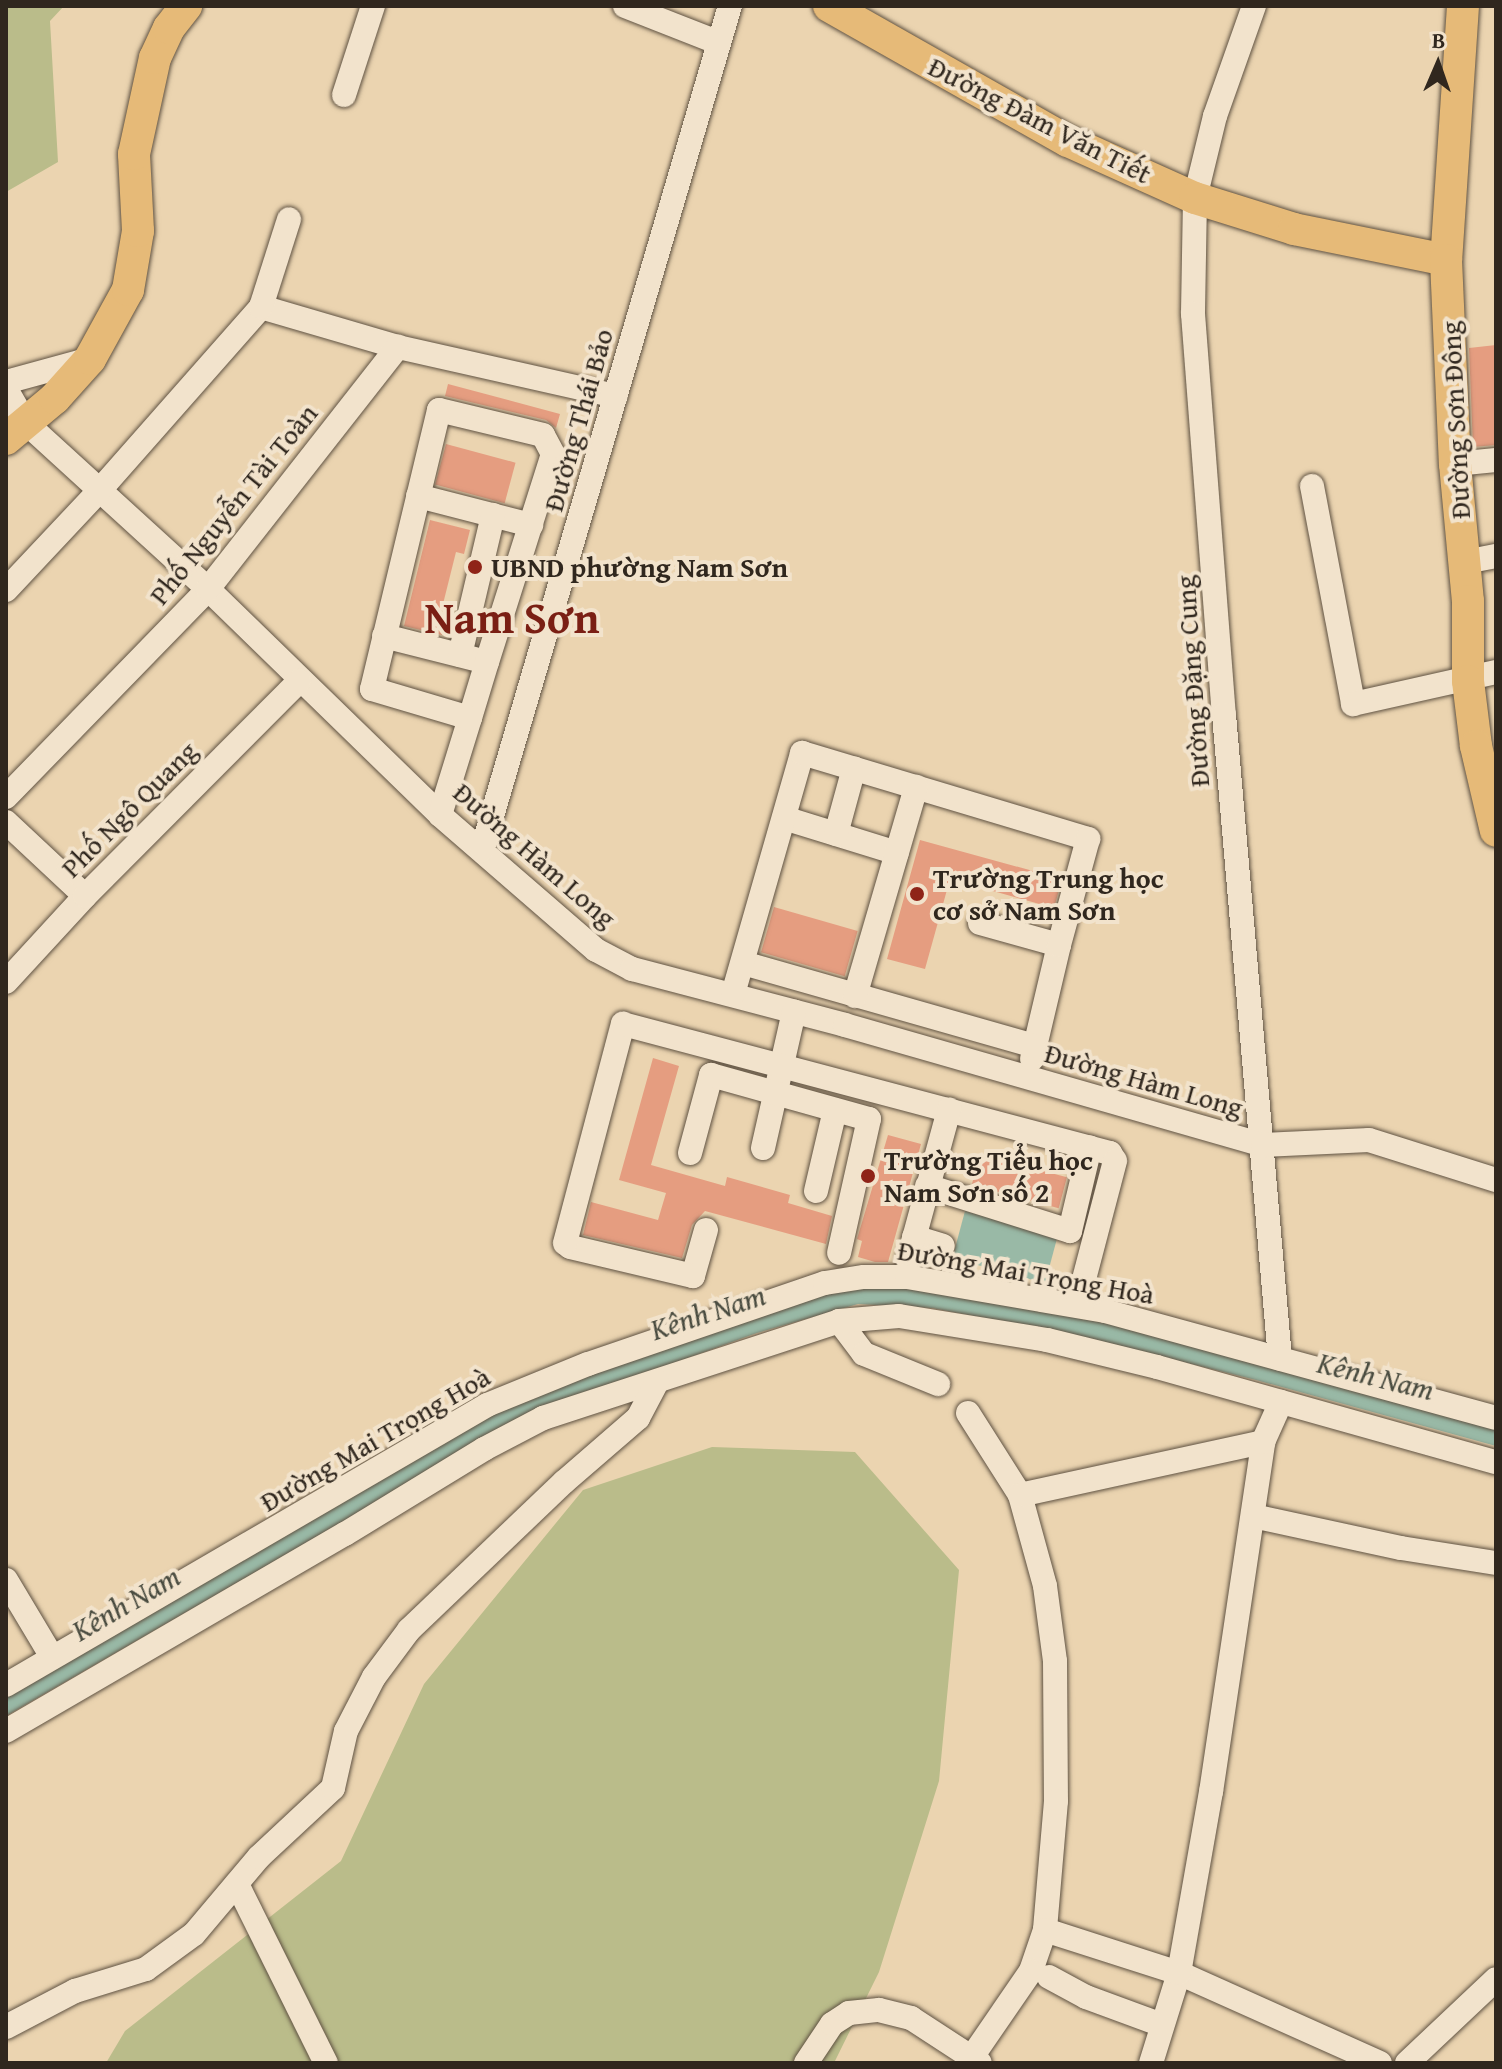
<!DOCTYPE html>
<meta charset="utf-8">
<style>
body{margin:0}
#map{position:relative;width:1502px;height:2069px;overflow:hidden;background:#ebd4b0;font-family:"Gentium Book Plus",serif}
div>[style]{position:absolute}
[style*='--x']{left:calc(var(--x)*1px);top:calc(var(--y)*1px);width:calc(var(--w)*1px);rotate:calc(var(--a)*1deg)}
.green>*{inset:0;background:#babc8a}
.water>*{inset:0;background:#99b9a6;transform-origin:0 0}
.building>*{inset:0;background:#e59d80;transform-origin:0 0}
.roads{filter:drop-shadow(0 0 2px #5f5242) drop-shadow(0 0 2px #5f5242)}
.minor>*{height:24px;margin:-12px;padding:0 12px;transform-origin:12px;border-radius:12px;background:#f2e3cc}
.major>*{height:32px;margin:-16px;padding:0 16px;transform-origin:16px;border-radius:16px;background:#e6ba78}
.dots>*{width:22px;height:22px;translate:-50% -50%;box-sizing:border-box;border:4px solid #f2e3cc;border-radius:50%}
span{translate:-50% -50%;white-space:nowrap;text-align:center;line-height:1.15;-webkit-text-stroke:8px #f2e3cc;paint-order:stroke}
.street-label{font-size:28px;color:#30271e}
.poi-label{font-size:28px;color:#30271e;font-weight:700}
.left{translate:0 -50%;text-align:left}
.water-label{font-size:30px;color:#4a4c40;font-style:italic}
.town-label{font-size:44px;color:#7a1f14;font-weight:700}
.frame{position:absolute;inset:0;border:8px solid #30271e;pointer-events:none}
.north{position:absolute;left:1398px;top:24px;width:80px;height:80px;-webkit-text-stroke:6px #f2e3cc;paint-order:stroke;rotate:2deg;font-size:22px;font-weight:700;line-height:32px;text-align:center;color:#30271e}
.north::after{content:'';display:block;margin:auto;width:28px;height:36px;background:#30271e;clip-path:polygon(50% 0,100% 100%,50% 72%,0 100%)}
</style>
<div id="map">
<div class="green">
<i style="clip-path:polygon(6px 6px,64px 6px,50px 21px,58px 162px,6px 192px)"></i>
<i style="clip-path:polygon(712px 1447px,855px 1452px,959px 1570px,939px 1781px,879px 1972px,834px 2063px,106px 2063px,125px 2031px,341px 1861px,424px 1684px,583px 1490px)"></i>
</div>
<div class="water">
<i style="left:965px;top:1211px;width:96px;height:49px;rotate:15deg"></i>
<i style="clip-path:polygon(902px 1285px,1141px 1330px,1496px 1427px,1496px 1446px,1256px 1380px,1083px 1337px,932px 1308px,858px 1304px,757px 1333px,624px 1381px,363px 1510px,6px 1716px,6px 1694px,515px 1400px,813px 1293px)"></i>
</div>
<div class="building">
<i style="clip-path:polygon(1496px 345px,1496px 445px,1473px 447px,1469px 348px)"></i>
<i style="clip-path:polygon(448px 384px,560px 414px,556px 428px,546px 420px,445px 396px)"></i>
<i style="left:446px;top:444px;width:72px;height:42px;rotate:15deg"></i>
<i style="clip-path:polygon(430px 520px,470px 530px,464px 554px,456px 552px,438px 624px,444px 625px,442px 635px,404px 626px)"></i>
<i style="clip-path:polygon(920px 840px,1062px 879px,1054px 908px,950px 879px,925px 969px,887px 959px)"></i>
<i style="left:774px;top:907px;width:87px;height:47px;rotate:16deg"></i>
<i style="clip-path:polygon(653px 1058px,679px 1066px,651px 1165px,725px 1186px,727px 1177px,790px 1195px,788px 1203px,832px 1216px,826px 1244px,705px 1211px,692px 1225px,682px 1258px,583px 1235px,591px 1202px,658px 1220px,666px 1193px,619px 1180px)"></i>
<i style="clip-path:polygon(888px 1135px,921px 1144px,888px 1262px,875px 1262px,858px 1257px,862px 1241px,857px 1239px)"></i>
<i style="left:980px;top:1154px;width:90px;height:32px;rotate:15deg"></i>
</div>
<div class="roads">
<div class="minor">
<i style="--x:625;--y:6;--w:99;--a:21.4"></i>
<i style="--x:1254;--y:6;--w:117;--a:109.5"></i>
<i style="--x:1215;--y:116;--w:84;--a:103.7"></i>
<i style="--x:1195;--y:198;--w:116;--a:91"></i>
<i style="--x:1193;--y:314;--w:402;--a:85.6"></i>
<i style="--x:1224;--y:715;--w:646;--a:85.03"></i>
<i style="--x:344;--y:95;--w:94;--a:-72"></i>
<i style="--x:261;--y:307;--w:143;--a:16.3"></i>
<i style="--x:398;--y:347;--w:223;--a:12.7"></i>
<i style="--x:6;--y:382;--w:87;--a:-15.3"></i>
<i style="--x:6;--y:389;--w:38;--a:60"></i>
<i style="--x:25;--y:422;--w:248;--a:42.4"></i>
<i style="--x:208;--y:589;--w:324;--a:44.2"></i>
<i style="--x:440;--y:815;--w:206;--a:40.9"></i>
<i style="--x:596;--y:950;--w:41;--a:27.8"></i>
<i style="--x:632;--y:969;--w:220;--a:14.7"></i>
<i style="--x:845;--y:1025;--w:435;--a:16"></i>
<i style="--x:1263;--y:1145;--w:106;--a:-2.7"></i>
<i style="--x:1369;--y:1140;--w:133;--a:17.5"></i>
<i style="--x:1455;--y:464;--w:41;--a:-5.6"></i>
<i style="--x:1312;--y:486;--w:222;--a:79.3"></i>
<i style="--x:1353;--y:704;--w:147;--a:-12.6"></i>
<i style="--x:418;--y:496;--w:117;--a:14.4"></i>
<i style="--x:1465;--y:562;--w:32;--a:-11"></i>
<i style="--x:6;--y:590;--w:136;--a:-46.8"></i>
<i style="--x:99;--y:491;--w:245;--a:-48.6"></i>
<i style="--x:261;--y:307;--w:92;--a:-72.3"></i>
<i style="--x:384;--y:636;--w:94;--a:14.2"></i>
<i style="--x:460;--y:655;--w:144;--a:-76.7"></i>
<i style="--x:6;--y:797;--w:290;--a:-45.8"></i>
<i style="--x:208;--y:589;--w:308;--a:-51.9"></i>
<i style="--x:440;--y:815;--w:102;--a:-72.8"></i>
<i style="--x:470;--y:718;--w:59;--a:-73.1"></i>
<i style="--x:487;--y:662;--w:218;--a:-72.4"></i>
<i style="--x:553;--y:454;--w:21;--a:-118"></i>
<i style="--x:543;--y:435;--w:107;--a:-166.5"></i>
<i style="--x:439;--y:410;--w:287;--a:103.5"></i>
<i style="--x:372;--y:689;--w:102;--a:16.5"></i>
<i style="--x:784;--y:818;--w:118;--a:17.2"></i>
<i style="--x:6;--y:822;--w:108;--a:43.1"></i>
<i style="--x:836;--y:834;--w:68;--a:-74.7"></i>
<i style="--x:482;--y:850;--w:880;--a:-73.63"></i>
<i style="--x:980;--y:923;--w:82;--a:15.6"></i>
<i style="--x:1059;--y:945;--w:117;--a:103.3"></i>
<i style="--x:743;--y:963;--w:304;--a:15.9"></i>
<i style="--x:6;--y:982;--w:117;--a:-47.4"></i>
<i style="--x:85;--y:896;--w:303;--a:-45.1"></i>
<i style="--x:733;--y:994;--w:251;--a:-74"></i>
<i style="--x:802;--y:753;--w:299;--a:16.7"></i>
<i style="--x:1088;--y:839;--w:110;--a:105.3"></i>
<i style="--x:855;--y:996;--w:218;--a:-73.7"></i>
<i style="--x:763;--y:1148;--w:140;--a:-77.2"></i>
<i style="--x:690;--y:1153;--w:81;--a:-74.9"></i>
<i style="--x:711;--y:1075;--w:164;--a:15.6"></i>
<i style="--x:869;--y:1119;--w:137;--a:102.6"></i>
<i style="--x:927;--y:1186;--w:150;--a:17.5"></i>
<i style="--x:1070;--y:1231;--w:86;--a:-76.6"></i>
<i style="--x:816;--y:1191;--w:83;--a:-76.8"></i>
<i style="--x:706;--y:1230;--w:48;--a:105.8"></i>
<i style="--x:693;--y:1276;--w:126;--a:-166.7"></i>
<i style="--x:570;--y:1247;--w:6;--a:-141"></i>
<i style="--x:565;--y:1243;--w:227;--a:-75.2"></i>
<i style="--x:623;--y:1024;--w:504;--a:14.84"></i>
<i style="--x:1110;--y:1153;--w:9;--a:58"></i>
<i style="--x:1115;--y:1161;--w:122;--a:104.7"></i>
<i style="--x:914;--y:1237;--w:30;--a:17"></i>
<i style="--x:908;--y:1260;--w:156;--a:-74.7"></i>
<i style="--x:839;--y:1321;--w:41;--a:52.9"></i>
<i style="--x:864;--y:1354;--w:80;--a:22.1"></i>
<i style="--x:968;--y:1413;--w:97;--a:57.6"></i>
<i style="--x:1020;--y:1495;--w:94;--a:74.6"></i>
<i style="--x:1045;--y:1586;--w:76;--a:82.4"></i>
<i style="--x:1055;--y:1661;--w:140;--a:89.6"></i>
<i style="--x:1056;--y:1801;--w:129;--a:94.9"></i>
<i style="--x:1045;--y:1930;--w:43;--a:108.9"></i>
<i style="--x:1031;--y:1971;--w:104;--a:124.5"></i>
<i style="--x:1020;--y:1495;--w:249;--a:-12.3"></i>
<i style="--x:1253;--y:1516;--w:151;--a:12.2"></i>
<i style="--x:1401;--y:1548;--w:96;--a:9"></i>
<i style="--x:6;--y:1580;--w:90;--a:59.1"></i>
<i style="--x:6;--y:1685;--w:557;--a:-30.2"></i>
<i style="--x:487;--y:1405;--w:109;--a:-22.1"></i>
<i style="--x:588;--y:1364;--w:250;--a:-18.9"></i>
<i style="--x:825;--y:1283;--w:39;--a:-9"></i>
<i style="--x:864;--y:1277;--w:43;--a:0"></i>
<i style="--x:907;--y:1277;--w:201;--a:9.7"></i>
<i style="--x:1105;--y:1311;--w:405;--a:15.3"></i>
<i style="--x:6;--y:1731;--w:392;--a:-30.2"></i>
<i style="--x:345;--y:1534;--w:163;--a:-31.4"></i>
<i style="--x:484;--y:1449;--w:67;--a:-27.7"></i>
<i style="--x:543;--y:1418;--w:311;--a:-18.1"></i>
<i style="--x:839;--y:1321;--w:60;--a:-4.8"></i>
<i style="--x:899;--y:1316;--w:150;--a:9.2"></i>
<i style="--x:1047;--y:1340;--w:113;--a:13.8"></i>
<i style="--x:1157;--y:1367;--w:352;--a:15.7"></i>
<i style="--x:237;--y:1884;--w:200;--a:63.6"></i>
<i style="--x:1045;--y:1930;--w:141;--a:17.8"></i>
<i style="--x:1179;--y:1973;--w:220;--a:24.1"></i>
<i style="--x:1049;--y:1977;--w:42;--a:28.4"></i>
<i style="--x:1086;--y:1997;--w:81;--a:20.2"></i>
<i style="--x:6;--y:2027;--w:78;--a:-27.6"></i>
<i style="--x:75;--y:1991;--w:74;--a:-17.2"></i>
<i style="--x:146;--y:1969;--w:59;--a:-36.1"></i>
<i style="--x:194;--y:1934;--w:101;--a:-49.8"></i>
<i style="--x:259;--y:1857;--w:101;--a:-43"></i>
<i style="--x:333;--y:1788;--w:58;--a:-77.2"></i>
<i style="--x:346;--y:1731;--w:61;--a:-62.6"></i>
<i style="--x:374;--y:1677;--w:59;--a:-53.3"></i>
<i style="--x:409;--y:1630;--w:214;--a:-43.7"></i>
<i style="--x:564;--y:1482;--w:98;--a:-40.9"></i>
<i style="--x:638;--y:1418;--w:41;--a:-62.2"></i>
<i style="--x:806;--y:2063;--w:47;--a:-56.3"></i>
<i style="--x:832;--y:2024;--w:20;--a:-33"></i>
<i style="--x:849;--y:2013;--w:30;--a:-6"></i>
<i style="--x:879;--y:2010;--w:33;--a:14"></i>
<i style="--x:911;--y:2018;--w:82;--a:33.1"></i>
<i style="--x:1151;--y:2063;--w:94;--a:-72.7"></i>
<i style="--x:1179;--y:1973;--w:184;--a:-80"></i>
<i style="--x:1211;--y:1792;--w:354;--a:-81.5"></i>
<i style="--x:1263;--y:1442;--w:44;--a:-65.8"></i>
<i style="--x:1407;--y:2063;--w:122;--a:-43.3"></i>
</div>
<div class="major">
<i style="--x:829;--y:6;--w:274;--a:29.5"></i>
<i style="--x:1068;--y:141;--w:139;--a:24.2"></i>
<i style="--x:1195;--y:198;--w:104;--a:17.4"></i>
<i style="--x:1294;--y:229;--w:155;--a:11.5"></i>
<i style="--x:1463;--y:6;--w:255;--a:93.8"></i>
<i style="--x:1446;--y:260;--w:204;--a:87.5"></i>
<i style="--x:1455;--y:464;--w:138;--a:84.6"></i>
<i style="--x:1468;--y:601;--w:80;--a:90"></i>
<i style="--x:1468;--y:681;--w:65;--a:83"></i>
<i style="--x:1476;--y:746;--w:87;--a:76.8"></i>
<i style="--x:6;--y:439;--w:64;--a:-39.9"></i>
<i style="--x:55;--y:398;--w:52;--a:-48.1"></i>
<i style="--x:90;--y:359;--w:79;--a:-61.2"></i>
<i style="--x:128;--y:290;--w:60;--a:-80.4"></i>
<i style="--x:138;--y:231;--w:77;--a:-93"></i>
<i style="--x:134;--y:154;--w:98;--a:-77.7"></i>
<i style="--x:155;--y:58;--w:33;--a:-65"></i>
<i style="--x:169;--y:28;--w:28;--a:-52"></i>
</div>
</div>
<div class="dots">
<i style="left:475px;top:567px;background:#8f2418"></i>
<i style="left:917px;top:894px;background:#8f2418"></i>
<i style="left:868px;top:1176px;background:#8f2418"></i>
</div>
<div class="street-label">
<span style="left:1040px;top:120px;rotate:27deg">Đường Đàm Văn Tiết</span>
<span style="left:578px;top:420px;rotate:-74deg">Đường Thái Bảo</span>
<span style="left:1455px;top:420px;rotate:-93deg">Đường Sơn Đông</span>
<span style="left:233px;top:504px;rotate:-51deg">Phố Nguyễn Tài Toàn</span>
<span style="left:1192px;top:681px;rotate:-94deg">Đường Đặng Cung</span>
<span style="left:129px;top:809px;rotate:-45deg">Phố Ngô Quang</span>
<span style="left:535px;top:855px;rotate:41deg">Đường Hàm Long</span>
<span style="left:1144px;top:1080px;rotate:16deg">Đường Hàm Long</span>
<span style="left:1026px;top:1272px;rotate:10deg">Đường Mai Trọng Hoà</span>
<span style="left:375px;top:1439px;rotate:-30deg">Đường Mai Trọng Hoà</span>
</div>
<div class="poi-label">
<span class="left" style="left:491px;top:567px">UBND phường Nam Sơn</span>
<span class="left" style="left:933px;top:894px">Trường Trung học<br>cơ sở Nam Sơn</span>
<span class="left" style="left:884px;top:1176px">Trường Tiểu học<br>Nam Sơn số 2</span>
</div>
<div class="water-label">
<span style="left:708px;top:1312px;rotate:-18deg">Kênh Nam</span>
<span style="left:1376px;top:1376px;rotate:14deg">Kênh Nam</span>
<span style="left:126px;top:1603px;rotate:-30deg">Kênh Nam</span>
</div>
<div class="town-label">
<span style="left:512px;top:617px">Nam Sơn</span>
</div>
<div class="frame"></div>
<div class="north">B</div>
</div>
